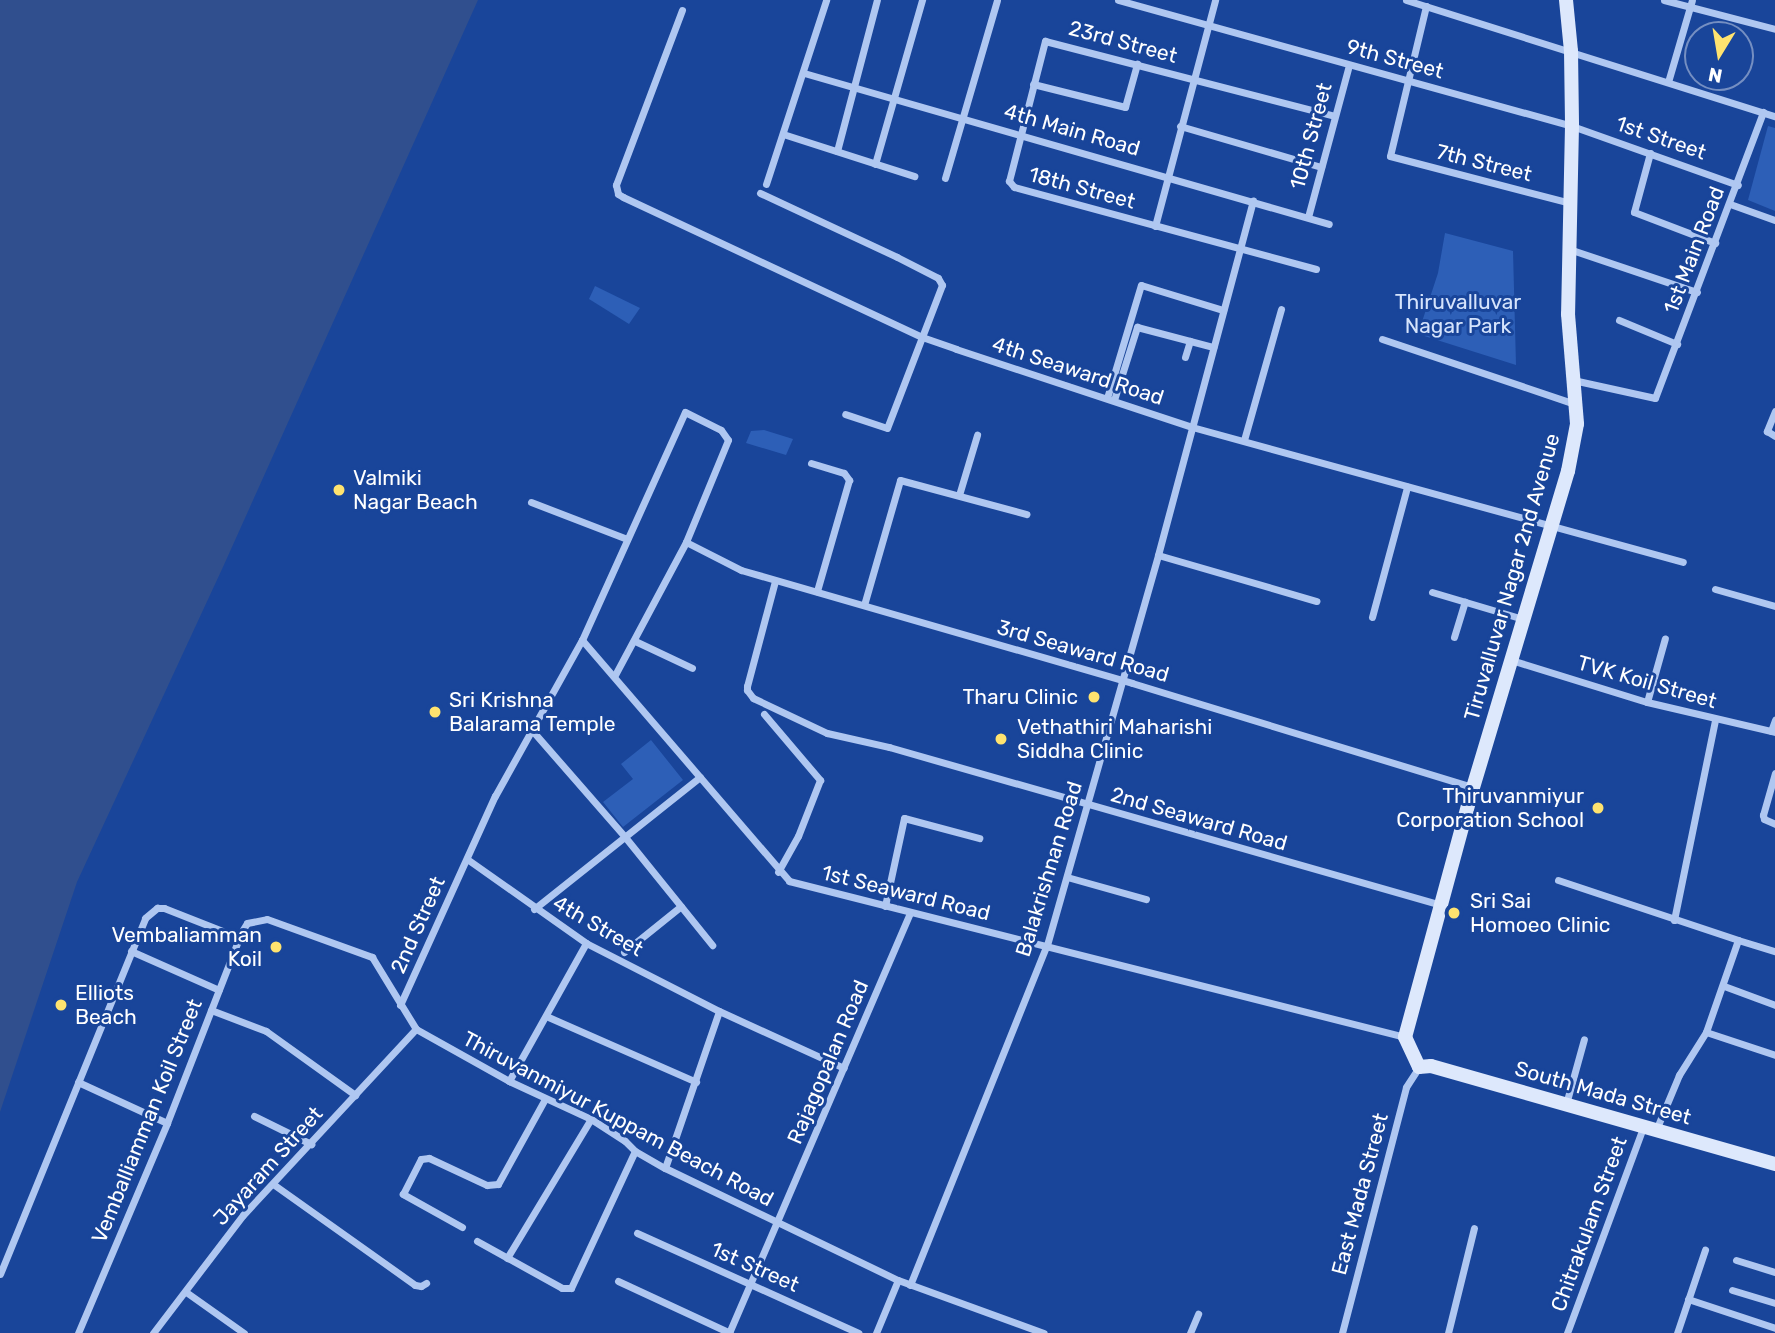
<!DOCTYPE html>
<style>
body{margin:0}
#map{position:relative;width:1775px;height:1333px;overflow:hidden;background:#19459a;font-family:Rubik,sans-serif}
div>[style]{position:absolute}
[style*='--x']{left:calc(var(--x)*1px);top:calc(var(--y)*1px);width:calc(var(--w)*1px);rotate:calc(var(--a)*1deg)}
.green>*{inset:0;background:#2d5fb7}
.water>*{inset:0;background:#304f8e}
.street>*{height:7px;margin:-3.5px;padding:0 3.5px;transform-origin:3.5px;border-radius:3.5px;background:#afc7f1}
.secondary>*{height:14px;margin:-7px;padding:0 7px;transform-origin:7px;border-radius:7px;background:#dde8fc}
.dots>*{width:19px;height:19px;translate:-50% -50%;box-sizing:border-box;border:4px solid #19459a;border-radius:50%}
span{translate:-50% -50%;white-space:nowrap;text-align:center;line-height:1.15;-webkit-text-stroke:6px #19459a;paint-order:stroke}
.street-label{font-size:21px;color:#fff}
.park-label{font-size:21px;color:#d6e4fc}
.poi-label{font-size:21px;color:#fff}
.left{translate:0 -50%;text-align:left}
.right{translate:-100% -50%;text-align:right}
.north{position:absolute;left:1684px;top:21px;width:70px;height:70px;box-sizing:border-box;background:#19459a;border:2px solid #758fc2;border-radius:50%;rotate:191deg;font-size:19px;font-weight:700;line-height:28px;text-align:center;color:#fff}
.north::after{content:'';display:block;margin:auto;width:24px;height:32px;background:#ffe36f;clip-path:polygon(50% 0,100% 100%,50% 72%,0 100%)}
</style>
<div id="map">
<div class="green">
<i style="clip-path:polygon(1768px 126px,1775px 128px,1775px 211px,1748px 200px)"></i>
<i style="clip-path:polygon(1445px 233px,1513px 251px,1516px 365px,1418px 334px,1438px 273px)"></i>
<i style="clip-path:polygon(595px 286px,640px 308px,629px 324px,589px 299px)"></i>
<i style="clip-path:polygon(764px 430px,793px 439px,786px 455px,746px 443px,751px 431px)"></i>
<i style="clip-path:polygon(651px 740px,683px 780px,623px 827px,603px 802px,633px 779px,621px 764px)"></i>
</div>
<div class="water">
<i style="clip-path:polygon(0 0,478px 0,223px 567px,77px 882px,0 1112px)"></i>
</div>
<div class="street">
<i style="--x:1118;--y:0;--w:471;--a:15.5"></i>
<i style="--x:1572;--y:126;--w:176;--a:19.6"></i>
<i style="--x:1406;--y:0;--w:387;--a:17.5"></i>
<i style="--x:1664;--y:0;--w:115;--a:14.6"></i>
<i style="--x:1426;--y:6;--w:154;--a:103.5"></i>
<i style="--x:1390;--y:156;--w:187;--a:14.6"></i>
<i style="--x:682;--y:10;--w:187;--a:110.7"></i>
<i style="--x:616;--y:185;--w:9;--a:77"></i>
<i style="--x:618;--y:194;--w:6;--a:31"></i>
<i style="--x:623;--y:197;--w:330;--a:25.1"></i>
<i style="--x:922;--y:337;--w:36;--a:19"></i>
<i style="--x:956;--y:349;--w:249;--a:18.3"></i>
<i style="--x:1192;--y:427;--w:509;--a:15.37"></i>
<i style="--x:804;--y:73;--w:546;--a:16.05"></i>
<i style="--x:1668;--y:82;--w:85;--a:-73.7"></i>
<i style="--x:1033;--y:84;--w:95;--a:14"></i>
<i style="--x:1125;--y:107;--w:45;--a:-74.4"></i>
<i style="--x:1180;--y:126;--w:147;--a:16.2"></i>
<i style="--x:783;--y:134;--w:138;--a:17.8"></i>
<i style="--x:837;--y:151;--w:156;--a:-75.2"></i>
<i style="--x:1650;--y:153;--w:61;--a:105.2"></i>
<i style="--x:1634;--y:212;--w:87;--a:20.9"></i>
<i style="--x:875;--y:164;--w:171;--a:-74"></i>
<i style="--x:945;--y:178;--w:185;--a:-73.7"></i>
<i style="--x:766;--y:184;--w:194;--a:-71.9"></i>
<i style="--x:760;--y:193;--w:151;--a:25"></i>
<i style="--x:897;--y:257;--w:46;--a:27.1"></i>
<i style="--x:938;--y:278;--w:8;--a:60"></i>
<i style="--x:942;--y:285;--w:153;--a:111"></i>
<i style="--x:887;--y:428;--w:44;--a:-161.6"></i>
<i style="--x:1730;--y:204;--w:48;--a:19.6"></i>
<i style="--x:1308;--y:217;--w:157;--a:-74.9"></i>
<i style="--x:1155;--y:226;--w:234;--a:-75.1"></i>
<i style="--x:1569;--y:249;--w:135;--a:18.6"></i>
<i style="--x:1316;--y:269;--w:313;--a:-164.8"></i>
<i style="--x:1014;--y:187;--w:8;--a:-130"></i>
<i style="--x:1009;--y:181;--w:145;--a:-75.6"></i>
<i style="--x:1045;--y:41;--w:299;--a:14.5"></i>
<i style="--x:1619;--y:320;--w:63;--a:22.5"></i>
<i style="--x:1382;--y:339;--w:204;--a:18.6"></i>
<i style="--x:1185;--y:357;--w:17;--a:-73"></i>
<i style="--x:1573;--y:380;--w:84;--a:12.4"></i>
<i style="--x:1655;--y:398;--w:306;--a:-69.3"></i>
<i style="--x:1107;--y:398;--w:118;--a:-73.3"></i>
<i style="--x:1141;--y:285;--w:86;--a:17"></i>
<i style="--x:1114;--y:400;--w:77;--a:-72.5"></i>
<i style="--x:1137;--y:327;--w:79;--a:14.7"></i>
<i style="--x:1775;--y:411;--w:22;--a:112"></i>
<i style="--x:1767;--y:431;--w:9;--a:32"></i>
<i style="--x:1244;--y:440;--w:136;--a:-74.2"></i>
<i style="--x:811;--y:463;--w:34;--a:17"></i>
<i style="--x:844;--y:473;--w:9;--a:54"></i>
<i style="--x:849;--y:480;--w:116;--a:106.1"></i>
<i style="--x:959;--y:495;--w:63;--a:-73.3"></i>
<i style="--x:531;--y:502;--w:103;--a:21.1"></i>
<i style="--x:686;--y:542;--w:62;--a:27"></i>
<i style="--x:741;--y:570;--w:407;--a:16.1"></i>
<i style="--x:1132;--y:683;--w:357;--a:17"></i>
<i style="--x:1158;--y:555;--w:165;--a:16.2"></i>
<i style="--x:775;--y:581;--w:109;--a:104.9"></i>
<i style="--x:747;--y:686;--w:4;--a:90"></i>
<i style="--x:747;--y:690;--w:10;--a:53"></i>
<i style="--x:753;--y:698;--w:82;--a:25.3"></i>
<i style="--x:827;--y:733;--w:64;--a:12.7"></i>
<i style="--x:889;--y:747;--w:574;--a:15.97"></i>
<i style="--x:1715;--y:589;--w:62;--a:15.8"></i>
<i style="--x:1432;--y:592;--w:95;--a:16.5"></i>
<i style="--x:864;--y:605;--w:130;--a:-73.9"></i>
<i style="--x:900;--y:480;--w:131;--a:15.1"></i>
<i style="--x:1372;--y:617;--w:135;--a:-74.9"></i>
<i style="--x:1454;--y:637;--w:37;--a:-73"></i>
<i style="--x:582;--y:640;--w:318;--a:49.3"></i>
<i style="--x:789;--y:881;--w:635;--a:14.21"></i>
<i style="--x:635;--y:641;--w:63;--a:25.3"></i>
<i style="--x:1511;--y:660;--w:142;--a:17.2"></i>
<i style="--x:1647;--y:702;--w:131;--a:13.2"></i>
<i style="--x:1647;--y:702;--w:66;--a:-74.3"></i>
<i style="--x:764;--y:714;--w:87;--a:49.7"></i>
<i style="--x:820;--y:780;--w:60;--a:111.4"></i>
<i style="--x:798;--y:836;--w:41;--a:119.1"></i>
<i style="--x:530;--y:728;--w:145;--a:48.9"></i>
<i style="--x:625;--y:837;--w:139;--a:51.1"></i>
<i style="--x:1771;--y:731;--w:12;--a:-70"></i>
<i style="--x:1775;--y:773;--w:44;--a:105.9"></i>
<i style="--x:1763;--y:815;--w:4;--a:76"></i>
<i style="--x:1764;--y:819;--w:12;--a:24"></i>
<i style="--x:467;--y:859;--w:146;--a:35.2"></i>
<i style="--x:586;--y:943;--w:149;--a:27.1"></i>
<i style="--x:719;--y:1011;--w:137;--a:24.5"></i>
<i style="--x:1067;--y:877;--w:82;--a:15.6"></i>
<i style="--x:1558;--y:880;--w:190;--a:18.4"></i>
<i style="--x:1738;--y:940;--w:97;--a:109.2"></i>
<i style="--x:1706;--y:1032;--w:51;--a:122.1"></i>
<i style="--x:1679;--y:1075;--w:60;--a:112.7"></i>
<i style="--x:885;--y:906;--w:90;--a:-77.8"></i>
<i style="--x:904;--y:818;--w:78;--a:14.9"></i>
<i style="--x:534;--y:909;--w:212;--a:-38.5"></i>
<i style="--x:1674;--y:920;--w:204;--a:-78.4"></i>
<i style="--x:1738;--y:940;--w:39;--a:17"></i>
<i style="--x:131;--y:951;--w:96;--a:23.9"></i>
<i style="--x:624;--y:952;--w:73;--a:-38.9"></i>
<i style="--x:1724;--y:986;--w:54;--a:20.4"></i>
<i style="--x:400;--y:1005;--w:230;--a:-65.6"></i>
<i style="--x:495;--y:796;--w:179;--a:-60.9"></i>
<i style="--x:582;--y:640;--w:250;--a:-65.7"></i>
<i style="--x:685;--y:412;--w:40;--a:26.6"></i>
<i style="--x:721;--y:430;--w:12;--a:55"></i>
<i style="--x:728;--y:440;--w:110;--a:112.4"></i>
<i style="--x:686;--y:542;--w:151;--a:118.1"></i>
<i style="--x:211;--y:1010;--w:59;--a:20.9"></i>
<i style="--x:266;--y:1031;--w:110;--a:35.7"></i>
<i style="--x:546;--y:1016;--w:164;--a:23.7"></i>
<i style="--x:1706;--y:1032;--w:73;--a:18.4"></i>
<i style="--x:509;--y:1081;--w:158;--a:-60.8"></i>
<i style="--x:78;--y:1082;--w:98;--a:24.7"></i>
<i style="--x:1566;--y:1104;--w:67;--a:-74.5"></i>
<i style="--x:254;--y:1116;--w:64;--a:26.2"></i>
<i style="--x:665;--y:1168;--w:166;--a:-71"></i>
<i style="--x:273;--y:1184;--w:174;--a:35.4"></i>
<i style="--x:415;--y:1285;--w:6;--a:9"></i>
<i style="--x:421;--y:1286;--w:6;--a:-31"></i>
<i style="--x:462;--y:1227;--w:68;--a:-150.8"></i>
<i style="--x:403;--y:1194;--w:39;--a:-63"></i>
<i style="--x:421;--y:1159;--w:8;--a:-7"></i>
<i style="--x:429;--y:1158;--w:64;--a:25"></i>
<i style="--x:487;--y:1185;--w:11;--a:-5"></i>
<i style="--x:498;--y:1184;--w:97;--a:-61.1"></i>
<i style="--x:637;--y:1233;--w:243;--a:24.3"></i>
<i style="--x:477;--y:1241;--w:97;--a:28.9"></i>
<i style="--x:562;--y:1288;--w:9;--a:0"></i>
<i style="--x:571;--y:1288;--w:151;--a:-65"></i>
<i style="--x:507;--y:1258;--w:162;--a:-58.9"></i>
<i style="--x:1736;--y:1260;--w:41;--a:17.1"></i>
<i style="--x:0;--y:1274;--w:384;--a:-67.8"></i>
<i style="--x:145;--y:918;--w:16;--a:-40"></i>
<i style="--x:157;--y:908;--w:7;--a:0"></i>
<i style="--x:164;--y:908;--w:82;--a:21.5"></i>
<i style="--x:618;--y:1281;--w:123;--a:24.9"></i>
<i style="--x:910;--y:1285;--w:367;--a:-68.1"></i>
<i style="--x:1047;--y:945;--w:405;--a:-74.1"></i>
<i style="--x:1158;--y:555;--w:367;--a:-75"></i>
<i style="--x:1732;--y:1290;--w:45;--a:16.8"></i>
<i style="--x:186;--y:1292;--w:71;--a:35.3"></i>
<i style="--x:1688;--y:1299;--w:92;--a:18.4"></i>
<i style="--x:78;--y:1333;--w:228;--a:-67"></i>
<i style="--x:167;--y:1123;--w:206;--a:-68.7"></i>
<i style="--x:242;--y:931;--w:9;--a:-58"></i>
<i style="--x:247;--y:923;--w:20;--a:-11"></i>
<i style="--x:267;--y:919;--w:112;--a:19.9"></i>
<i style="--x:372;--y:957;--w:84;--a:58.6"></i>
<i style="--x:416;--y:1029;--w:107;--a:29.2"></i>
<i style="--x:509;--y:1081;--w:90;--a:24.9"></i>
<i style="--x:591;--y:1119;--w:40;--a:32.9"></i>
<i style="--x:625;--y:1141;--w:14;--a:45"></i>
<i style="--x:635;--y:1151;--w:34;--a:30"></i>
<i style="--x:665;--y:1168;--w:259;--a:25.7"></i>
<i style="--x:898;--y:1280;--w:155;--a:20"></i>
<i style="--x:153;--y:1333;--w:148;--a:-52.7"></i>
<i style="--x:243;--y:1215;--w:254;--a:-47.1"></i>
<i style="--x:729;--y:1333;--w:457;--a:-66.7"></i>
<i style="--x:876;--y:1333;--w:57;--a:-67.5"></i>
<i style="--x:1190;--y:1333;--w:21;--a:-67"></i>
<i style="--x:1342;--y:1333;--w:254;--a:-75.4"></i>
<i style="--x:1406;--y:1087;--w:24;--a:-57"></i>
<i style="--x:1448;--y:1333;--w:108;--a:-76.1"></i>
<i style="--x:1567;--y:1333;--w:219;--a:-69.7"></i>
<i style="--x:1677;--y:1333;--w:88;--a:-71.4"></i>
</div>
<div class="secondary">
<i style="--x:1566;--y:0;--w:51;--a:84.4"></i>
<i style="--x:1571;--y:51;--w:75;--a:89.2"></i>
<i style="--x:1572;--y:126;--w:188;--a:91.2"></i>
<i style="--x:1568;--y:314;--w:110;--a:85.3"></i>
<i style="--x:1577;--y:424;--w:48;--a:100.8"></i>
<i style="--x:1568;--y:471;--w:330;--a:106.7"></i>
<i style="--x:1473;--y:787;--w:259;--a:105.2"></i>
<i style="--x:1405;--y:1037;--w:33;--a:65"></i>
<i style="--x:1419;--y:1067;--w:12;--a:-5"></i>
<i style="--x:1431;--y:1066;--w:358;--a:15.9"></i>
</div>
<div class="dots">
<i style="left:339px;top:490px;background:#ffe36f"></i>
<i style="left:1094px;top:697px;background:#ffe36f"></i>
<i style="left:435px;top:712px;background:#ffe36f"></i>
<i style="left:1001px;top:739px;background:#ffe36f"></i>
<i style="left:1598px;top:808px;background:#ffe36f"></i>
<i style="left:1454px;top:913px;background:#ffe36f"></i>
<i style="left:276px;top:947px;background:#ffe36f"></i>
<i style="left:61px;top:1005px;background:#ffe36f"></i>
</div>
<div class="street-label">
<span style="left:1123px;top:42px;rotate:15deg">23rd Street</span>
<span style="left:1395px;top:59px;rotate:15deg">9th Street</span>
<span style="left:1072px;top:130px;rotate:16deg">4th Main Road</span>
<span style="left:1311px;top:136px;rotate:-75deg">10th Street</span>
<span style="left:1661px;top:138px;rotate:19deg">1st Street</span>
<span style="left:1484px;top:163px;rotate:14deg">7th Street</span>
<span style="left:1082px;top:188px;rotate:15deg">18th Street</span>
<span style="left:1694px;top:250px;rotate:-69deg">1st Main Road</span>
<span style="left:1078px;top:371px;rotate:18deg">4th Seaward Road</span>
<span style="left:1512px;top:577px;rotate:-74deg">Tiruvalluvar Nagar 2nd Avenue</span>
<span style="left:1083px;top:651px;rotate:16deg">3rd Seaward Road</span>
<span style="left:1647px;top:682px;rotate:16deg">TVK Koil Street</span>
<span style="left:1199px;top:819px;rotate:16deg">2nd Seaward Road</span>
<span style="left:1049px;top:869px;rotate:-73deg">Balakrishnan Road</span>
<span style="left:906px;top:893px;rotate:14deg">1st Seaward Road</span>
<span style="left:418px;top:925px;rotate:-66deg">2nd Street</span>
<span style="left:598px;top:926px;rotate:30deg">4th Street</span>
<span style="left:828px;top:1062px;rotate:-67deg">Rajagopalan Road</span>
<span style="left:1603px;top:1093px;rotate:16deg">South Mada Street</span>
<span style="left:618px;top:1119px;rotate:28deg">Thiruvanmiyur Kuppam Beach Road</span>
<span style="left:147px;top:1121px;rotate:-68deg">Vemballiamman Koil Street</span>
<span style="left:268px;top:1166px;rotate:-48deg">Jayaram Street</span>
<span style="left:1360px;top:1194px;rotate:-75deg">East Mada Street</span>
<span style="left:1589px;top:1224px;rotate:-70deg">Chitrakulam Street</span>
<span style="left:755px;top:1267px;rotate:24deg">1st Street</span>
</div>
<div class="park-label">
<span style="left:1458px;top:314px">Thiruvalluvar<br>Nagar Park</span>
</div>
<div class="poi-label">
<span class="left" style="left:353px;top:490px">Valmiki<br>Nagar Beach</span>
<span class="right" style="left:1078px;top:697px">Tharu Clinic</span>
<span class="left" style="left:449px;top:712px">Sri Krishna<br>Balarama Temple</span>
<span class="left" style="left:1017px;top:739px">Vethathiri Maharishi<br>Siddha Clinic</span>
<span class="right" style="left:1584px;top:808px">Thiruvanmiyur<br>Corporation School</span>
<span class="left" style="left:1470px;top:913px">Sri Sai<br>Homoeo Clinic</span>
<span class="right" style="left:262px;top:947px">Vembaliamman<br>Koil</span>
<span class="left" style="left:75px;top:1005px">Elliots<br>Beach</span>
</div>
<div class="north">N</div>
</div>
